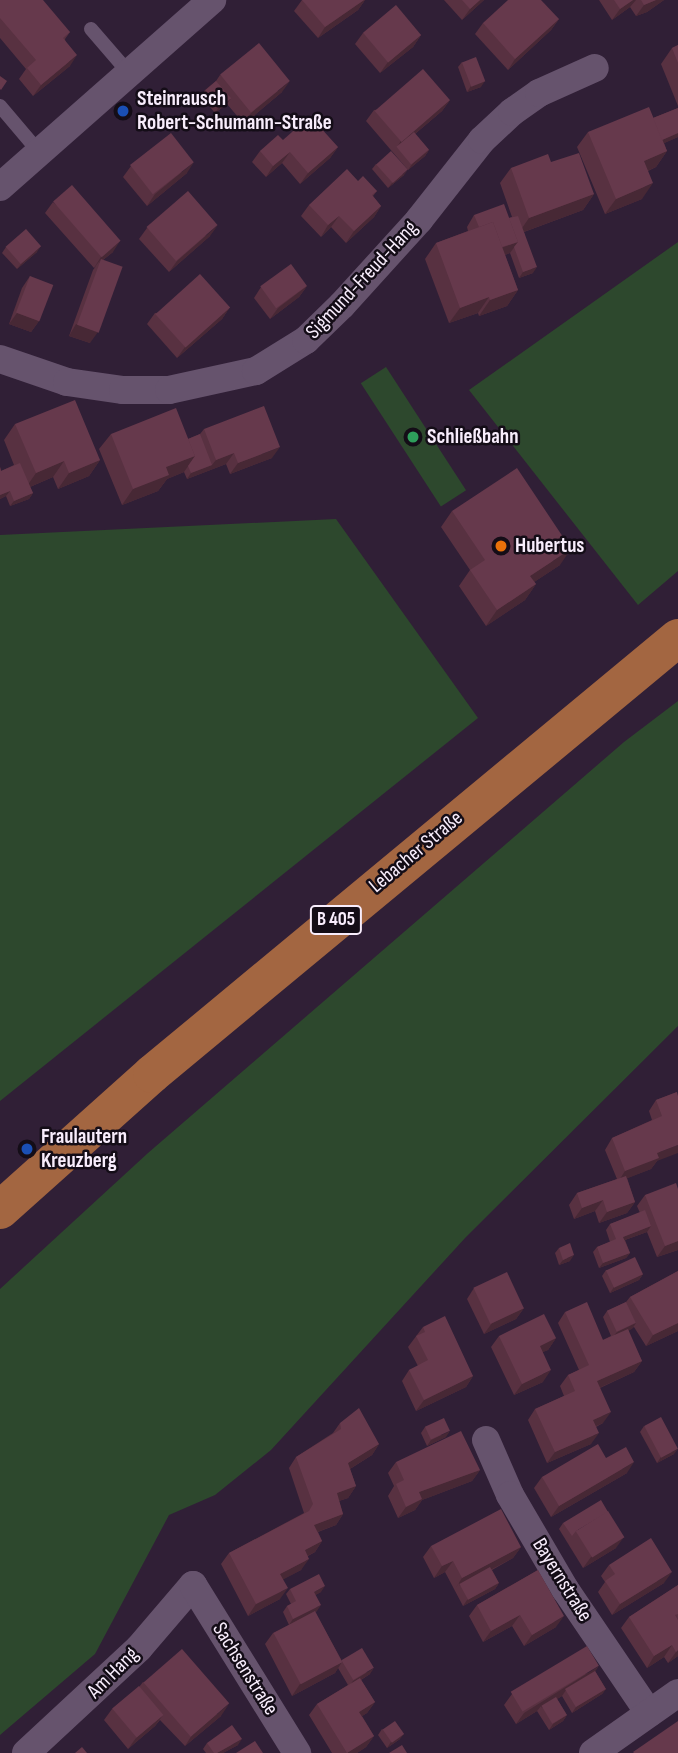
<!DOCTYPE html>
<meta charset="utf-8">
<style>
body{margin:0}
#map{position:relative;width:678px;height:1753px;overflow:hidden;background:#301f36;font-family:"Sofia Sans Condensed",sans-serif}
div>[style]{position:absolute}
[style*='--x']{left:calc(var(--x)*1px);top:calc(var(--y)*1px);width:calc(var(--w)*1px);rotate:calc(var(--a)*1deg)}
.green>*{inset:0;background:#2d482d;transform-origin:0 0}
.service>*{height:14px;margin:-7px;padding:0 7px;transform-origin:7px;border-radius:7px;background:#66536d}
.minor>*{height:28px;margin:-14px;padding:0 14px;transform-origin:14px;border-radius:14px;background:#66536d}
.primary>*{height:38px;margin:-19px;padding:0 19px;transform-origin:19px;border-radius:19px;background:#a36641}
.wall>*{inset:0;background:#583141}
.shaded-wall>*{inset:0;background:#472835}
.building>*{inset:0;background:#66394c;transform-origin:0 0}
.dots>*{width:19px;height:19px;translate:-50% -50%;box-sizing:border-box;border:4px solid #140d17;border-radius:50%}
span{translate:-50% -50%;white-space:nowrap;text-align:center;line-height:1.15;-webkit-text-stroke:5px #140d17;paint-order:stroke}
.shield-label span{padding:2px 5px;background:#140d17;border:2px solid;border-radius:5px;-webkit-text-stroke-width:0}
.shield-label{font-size:19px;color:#f8edfc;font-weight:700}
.poi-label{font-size:21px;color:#f8edfc;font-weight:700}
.left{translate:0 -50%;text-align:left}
.street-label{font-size:21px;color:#f8edfc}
</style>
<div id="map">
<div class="green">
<i style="clip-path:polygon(678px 242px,678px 571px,638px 605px,469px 390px)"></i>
<i style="left:386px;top:367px;width:147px;height:30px;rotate:57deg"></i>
<i style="clip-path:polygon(336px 519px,478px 718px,0 1101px,0 535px)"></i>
<i style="clip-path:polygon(678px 701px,678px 1026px,466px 1237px,271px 1450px,215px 1495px,169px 1515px,95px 1654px,0 1735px,0 1289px,148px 1153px,624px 742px)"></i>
</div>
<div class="service">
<i style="--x:91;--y:29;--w:58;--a:49.2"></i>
<i style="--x:0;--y:106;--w:60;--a:49.7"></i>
</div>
<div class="minor">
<i style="--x:0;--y:187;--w:283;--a:-41.4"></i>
<i style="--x:0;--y:359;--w:71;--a:18.9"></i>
<i style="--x:67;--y:382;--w:57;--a:8.1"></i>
<i style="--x:123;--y:390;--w:46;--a:0"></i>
<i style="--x:169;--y:390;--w:89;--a:-12.3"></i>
<i style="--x:256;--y:371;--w:59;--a:-31.8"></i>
<i style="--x:306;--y:340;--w:50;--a:-44.2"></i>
<i style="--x:342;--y:305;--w:115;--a:-47.8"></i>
<i style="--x:419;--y:220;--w:102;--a:-51.8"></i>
<i style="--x:482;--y:140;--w:41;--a:-43"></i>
<i style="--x:512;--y:112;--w:33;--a:-35"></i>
<i style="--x:539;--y:93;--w:61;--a:-24.1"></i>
<i style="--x:486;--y:1440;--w:60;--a:66.4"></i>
<i style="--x:510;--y:1495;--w:109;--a:59.7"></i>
<i style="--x:565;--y:1589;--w:150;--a:55.9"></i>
<i style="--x:26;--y:1753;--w:154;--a:-42.9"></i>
<i style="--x:139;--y:1648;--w:83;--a:-49.4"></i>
<i style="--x:193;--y:1585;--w:198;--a:58.2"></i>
<i style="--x:593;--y:1753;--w:104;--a:-35.2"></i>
</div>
<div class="primary">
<i style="--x:0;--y:1210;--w:204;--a:-41.8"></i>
<i style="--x:152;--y:1074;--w:683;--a:-39.66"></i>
</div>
<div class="wall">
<i style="clip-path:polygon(0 0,70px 32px,65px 39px,70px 66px,33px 96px,19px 79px,26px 69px,0 38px)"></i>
<i style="clip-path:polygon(302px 0,365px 0,358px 10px,318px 38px,294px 11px)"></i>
<i style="clip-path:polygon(444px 0,484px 0,462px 20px)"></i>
<i style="clip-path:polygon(599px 0,664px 0,647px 12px,636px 16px,630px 7px,612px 20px)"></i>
<i style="clip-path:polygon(559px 19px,551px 30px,508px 70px,475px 34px,483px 23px)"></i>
<i style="clip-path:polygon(363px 33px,421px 35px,413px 47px,380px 73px,355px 44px)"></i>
<i style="clip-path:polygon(678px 45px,678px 106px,661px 64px,672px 48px)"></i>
<i style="clip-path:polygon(462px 62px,481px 87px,467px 92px,458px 67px)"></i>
<i style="clip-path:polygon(220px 75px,282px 92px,244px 124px,227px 104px,215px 113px,201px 96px,205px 90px,216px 81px)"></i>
<i style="clip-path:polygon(450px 100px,442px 111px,415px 134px,429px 150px,425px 156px,408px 170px,366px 121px,374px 110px)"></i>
<i style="clip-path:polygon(678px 108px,678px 137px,664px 143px,667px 151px,656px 167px,648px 171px,642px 199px,605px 214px,577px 147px,588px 132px,653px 118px)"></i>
<i style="clip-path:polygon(283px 140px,338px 147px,330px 158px,300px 184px,282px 163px,266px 177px,252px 162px,260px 151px)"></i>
<i style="clip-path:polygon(551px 162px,594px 194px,583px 210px,524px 232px,533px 273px,519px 278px,510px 253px,505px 255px,518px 290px,507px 306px,479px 316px,478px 313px,449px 323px,425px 259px,436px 243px,468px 231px,467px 227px,474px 215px,509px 218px,512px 217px,500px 183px,511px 168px)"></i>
<i style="clip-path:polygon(376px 164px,404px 175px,388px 188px,372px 169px)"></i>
<i style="clip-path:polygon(131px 166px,187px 173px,147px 206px,123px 177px)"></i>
<i style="clip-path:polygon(358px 181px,377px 191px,373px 196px,381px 206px,374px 217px,346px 243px,331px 227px,321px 237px,301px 216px,309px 205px)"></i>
<i style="clip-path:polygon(53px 202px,113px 252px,103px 260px,90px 343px,69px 336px,93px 270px,96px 266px,94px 268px,45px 213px)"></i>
<i style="clip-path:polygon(147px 228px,210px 236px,169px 272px,139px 239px)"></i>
<i style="clip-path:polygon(6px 247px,37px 252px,17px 269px,2px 253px)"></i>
<i style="clip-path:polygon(30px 276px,39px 321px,31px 332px,9px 324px,22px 288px)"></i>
<i style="clip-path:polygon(307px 286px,299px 297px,270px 319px,254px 298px,261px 287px)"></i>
<i style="clip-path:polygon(230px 307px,222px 319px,177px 358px,147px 324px,155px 313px)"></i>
<i style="clip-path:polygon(15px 424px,100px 460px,89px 476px,58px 489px,53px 477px,30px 487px,33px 493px,29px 499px,10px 506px,6px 496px,0 499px,0 467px,1px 471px,14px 465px,4px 440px)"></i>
<i style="clip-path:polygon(204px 429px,272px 458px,230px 474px,226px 464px,187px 479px,184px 472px,167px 479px,158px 491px,122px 505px,99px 449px,111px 434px,188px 439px,200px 434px)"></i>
<i style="clip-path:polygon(452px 511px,560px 565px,534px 582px,536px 584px,525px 600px,486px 626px,459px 586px,470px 570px,441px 527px)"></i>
<i style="clip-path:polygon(677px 1092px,657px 1161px,651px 1169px,627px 1178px,635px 1202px,627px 1213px,599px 1223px,595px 1211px,574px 1219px,569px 1205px,577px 1193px,617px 1179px,605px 1150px,612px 1138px,652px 1120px,649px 1111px,656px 1100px)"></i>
<i style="clip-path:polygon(678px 1189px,678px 1250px,657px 1257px,647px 1232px,625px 1240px,630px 1253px,626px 1258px,599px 1268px,593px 1252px,597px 1247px,610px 1242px,606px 1230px,610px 1224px,640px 1213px,637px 1206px,645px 1195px)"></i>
<i style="clip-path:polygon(559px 1248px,570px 1261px,559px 1265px,555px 1253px)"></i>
<i style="clip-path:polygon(606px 1270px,643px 1274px,639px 1280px,610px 1293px,602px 1276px)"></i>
<i style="clip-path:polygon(678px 1271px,678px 1331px,646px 1346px,634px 1327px,628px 1331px,642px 1361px,634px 1372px,600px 1388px,603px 1423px,596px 1427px,591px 1444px,547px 1463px,528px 1420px,535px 1409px,564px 1396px,560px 1386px,568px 1375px,579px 1370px,558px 1323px,565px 1312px,603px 1340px,611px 1336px,603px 1317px,607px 1311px,626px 1302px,630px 1297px)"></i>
<i style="clip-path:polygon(474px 1288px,524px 1308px,516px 1319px,484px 1334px,467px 1299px)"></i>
<i style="clip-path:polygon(423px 1327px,473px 1376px,466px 1387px,416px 1411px,402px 1381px,409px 1370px,418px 1366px,408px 1347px)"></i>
<i style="clip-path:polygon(499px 1336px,556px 1338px,548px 1350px,542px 1352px,543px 1382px,514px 1395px,491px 1347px)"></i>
<i style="clip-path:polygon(340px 1423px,379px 1444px,372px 1455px,350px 1469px,356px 1486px,348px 1498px,339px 1501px,343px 1514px,336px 1525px,318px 1532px,322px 1541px,315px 1552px,308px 1556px,301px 1570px,283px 1579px,280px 1599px,248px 1616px,221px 1564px,229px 1553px,304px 1513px,289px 1468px,296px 1457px,333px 1433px)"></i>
<i style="clip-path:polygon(644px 1426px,674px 1454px,657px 1463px,640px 1432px)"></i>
<i style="clip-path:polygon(425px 1427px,446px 1437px,427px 1446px,421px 1433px)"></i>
<i style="clip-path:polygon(606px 1458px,627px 1473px,551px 1517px,534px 1488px,542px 1477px)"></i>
<i style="clip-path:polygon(396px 1462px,480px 1470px,472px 1481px,422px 1500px,415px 1510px,398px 1518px,388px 1496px,394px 1486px,388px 1473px)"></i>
<i style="clip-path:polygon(563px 1523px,616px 1548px,583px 1568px,559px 1529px)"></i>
<i style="clip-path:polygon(431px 1546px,521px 1547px,513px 1558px,492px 1570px,499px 1583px,495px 1589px,463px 1606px,445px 1572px,434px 1578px,423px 1557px)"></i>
<i style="clip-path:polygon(609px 1565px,664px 1583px,612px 1615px,598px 1592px,605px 1582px,601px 1576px)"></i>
<i style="clip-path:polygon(538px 1570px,556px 1627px,524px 1646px,512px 1626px,483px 1642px,469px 1616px,477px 1605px)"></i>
<i style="clip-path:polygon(678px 1585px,678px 1656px,668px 1663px,664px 1657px,647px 1668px,621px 1628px,629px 1617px)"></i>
<i style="clip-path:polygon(290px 1589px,321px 1592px,315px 1595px,317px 1611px,315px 1612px,342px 1661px,370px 1674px,361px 1680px,375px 1702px,367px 1713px,362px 1716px,374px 1736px,366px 1747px,357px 1753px,332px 1753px,309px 1715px,317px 1704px,348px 1685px,338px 1668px,335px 1673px,292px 1696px,265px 1644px,273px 1633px,289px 1625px,283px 1612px,287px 1606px,291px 1604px,286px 1594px)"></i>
<i style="clip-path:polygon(595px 1671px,606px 1689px,602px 1694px,572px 1713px,562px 1696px,557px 1699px,567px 1715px,563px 1721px,549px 1730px,537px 1711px,516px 1724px,504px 1705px,512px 1694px)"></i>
<i style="clip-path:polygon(143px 1682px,221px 1716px,185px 1746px,160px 1720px,155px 1726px,128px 1749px,104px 1720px,112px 1709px,139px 1687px)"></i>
<i style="clip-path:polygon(382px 1729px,400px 1739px,387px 1748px,378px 1735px)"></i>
<i style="clip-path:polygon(207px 1743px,238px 1745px,223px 1753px,206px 1753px,203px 1749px)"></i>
</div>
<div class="shaded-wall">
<i style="clip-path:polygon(364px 0,365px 0,358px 10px,318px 38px,325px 27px)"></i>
<i style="clip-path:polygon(480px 0,484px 0,462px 20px,470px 9px)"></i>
<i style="clip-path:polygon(633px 0,636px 0,630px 7px,612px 20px,620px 9px)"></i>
<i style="clip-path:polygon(656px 0,664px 0,647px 12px,636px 16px,644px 5px)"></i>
<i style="clip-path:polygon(559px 19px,551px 30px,508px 70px,515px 59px)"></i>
<i style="clip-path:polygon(421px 35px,413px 47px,380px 73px,388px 62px)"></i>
<i style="clip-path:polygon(77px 55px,70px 66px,33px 96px,41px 85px)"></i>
<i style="clip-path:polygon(290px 81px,282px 92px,244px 124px,251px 113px)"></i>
<i style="clip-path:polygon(485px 81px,481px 87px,467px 92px,471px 86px)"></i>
<i style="clip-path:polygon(231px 98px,227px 104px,215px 113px,219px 107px)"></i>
<i style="clip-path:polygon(450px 100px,442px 111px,398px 148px,397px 147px,401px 141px)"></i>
<i style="clip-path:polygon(678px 133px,678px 137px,649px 150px,653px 144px)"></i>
<i style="clip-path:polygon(338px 147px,330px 158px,300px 184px,308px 173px)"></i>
<i style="clip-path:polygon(429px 150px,425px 156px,408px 170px,412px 164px)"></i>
<i style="clip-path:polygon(667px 151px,656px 167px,633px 177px,644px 161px)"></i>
<i style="clip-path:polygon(290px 152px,282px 163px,266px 177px,273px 166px)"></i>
<i style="clip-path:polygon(194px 162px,187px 173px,147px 206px,155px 194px)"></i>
<i style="clip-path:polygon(408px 170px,404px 175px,388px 188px,392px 183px)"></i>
<i style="clip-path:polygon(653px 183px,642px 199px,605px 214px,616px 199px)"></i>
<i style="clip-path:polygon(594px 194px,583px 210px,518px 234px,529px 218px)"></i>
<i style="clip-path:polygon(381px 206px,374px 217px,346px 243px,354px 231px)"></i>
<i style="clip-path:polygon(339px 216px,331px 227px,321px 237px,328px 225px)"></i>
<i style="clip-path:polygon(218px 225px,210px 236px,169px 272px,177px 261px)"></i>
<i style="clip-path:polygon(120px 241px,113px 252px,99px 263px,101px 259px,94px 268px,101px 257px)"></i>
<i style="clip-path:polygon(518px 242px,510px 253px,490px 260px,498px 249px)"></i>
<i style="clip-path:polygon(41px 246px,37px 252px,17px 269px,21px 264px)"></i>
<i style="clip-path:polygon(537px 267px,533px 273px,519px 278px,523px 272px)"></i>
<i style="clip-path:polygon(307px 286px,299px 297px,270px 319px,278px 308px)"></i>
<i style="clip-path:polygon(518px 290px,507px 306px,479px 316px,490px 300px)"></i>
<i style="clip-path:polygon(489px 297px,478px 313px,449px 323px,460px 308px)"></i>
<i style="clip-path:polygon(230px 307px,222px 319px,177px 358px,185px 347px)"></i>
<i style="clip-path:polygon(17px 313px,39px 321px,31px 332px,9px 324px)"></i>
<i style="clip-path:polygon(76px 324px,98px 332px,90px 343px,69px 336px)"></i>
<i style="clip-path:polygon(280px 447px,272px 458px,230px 474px,238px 463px)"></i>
<i style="clip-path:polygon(234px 453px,226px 464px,187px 479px,191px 473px,212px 465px,216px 460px)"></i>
<i style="clip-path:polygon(195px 456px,184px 472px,167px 479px,158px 491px,122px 505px,133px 489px,166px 467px)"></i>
<i style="clip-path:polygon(100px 460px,89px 476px,58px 489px,69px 473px)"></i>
<i style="clip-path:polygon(64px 461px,53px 477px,25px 489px,36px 473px)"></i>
<i style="clip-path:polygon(10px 491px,6px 496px,0 499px,0 495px)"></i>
<i style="clip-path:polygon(33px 493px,29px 499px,10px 506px,14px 501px)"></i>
<i style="clip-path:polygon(571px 549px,560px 565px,519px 592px,530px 576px)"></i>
<i style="clip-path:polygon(536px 584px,525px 600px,486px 626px,497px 610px)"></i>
<i style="clip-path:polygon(678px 1145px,678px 1153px,657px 1161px,651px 1169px,618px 1182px,625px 1171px,657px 1153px)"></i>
<i style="clip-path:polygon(603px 1200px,595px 1211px,574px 1219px,582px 1208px)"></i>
<i style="clip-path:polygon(635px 1202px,627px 1213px,599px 1223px,607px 1212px)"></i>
<i style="clip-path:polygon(651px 1226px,647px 1232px,619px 1242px,623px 1237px)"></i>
<i style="clip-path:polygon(678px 1241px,678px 1250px,657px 1257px,665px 1246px)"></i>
<i style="clip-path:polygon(630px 1253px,626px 1258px,599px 1268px,603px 1263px)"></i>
<i style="clip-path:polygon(574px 1255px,570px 1261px,559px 1265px,563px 1260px)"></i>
<i style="clip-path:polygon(643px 1274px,639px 1280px,610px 1293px,614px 1287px)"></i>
<i style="clip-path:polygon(524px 1308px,516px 1319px,484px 1334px,492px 1323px)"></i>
<i style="clip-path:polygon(636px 1323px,632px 1329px,612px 1338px,617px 1332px)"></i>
<i style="clip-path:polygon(678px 1323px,678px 1331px,646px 1346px,653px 1335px)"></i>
<i style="clip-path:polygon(556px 1338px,548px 1350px,532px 1357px,540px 1346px)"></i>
<i style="clip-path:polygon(642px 1361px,634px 1372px,590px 1392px,597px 1381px)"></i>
<i style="clip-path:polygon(551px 1370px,543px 1382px,514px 1395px,522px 1384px)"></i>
<i style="clip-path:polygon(473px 1376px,466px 1387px,416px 1411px,424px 1400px)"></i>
<i style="clip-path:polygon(611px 1412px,603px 1423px,585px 1431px,593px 1420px)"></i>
<i style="clip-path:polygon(450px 1431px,446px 1437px,427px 1446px,431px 1440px)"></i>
<i style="clip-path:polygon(599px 1433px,591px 1444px,547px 1463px,555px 1452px)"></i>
<i style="clip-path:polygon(379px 1444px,372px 1455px,340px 1475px,348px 1463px)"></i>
<i style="clip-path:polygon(678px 1449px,674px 1454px,657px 1463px,661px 1457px)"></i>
<i style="clip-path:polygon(634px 1462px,627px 1473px,551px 1517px,559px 1506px)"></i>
<i style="clip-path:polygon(480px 1470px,472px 1481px,422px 1500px,415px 1510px,398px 1518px,406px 1507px,419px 1492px)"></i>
<i style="clip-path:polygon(356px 1486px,348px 1498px,329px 1504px,337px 1493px)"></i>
<i style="clip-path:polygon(343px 1514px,336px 1525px,306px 1536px,314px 1525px)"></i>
<i style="clip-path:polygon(624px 1537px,616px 1548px,583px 1568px,591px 1557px)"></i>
<i style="clip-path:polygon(322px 1541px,315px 1552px,297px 1561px,305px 1550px)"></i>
<i style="clip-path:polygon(521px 1547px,513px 1558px,460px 1586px,459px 1583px,455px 1589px,462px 1578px)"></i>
<i style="clip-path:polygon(309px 1559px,301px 1570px,273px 1585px,280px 1574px)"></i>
<i style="clip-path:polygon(453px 1561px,445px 1572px,434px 1578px,442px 1566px)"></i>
<i style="clip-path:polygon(672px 1572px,664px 1583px,612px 1615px,620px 1604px)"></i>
<i style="clip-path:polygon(499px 1583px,495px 1589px,463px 1606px,467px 1600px)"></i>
<i style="clip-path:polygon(325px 1586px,321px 1592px,310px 1598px,314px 1592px)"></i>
<i style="clip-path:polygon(288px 1588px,280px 1599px,248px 1616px,256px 1604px)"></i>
<i style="clip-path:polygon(321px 1605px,317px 1611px,289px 1625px,293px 1619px)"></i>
<i style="clip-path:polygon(520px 1615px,512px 1626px,483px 1642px,491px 1631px)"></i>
<i style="clip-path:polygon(564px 1616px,556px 1627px,524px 1646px,532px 1635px)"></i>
<i style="clip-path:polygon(672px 1645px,664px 1657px,647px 1668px,654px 1656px)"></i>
<i style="clip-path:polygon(678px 1650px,678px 1656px,668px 1663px,676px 1652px)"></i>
<i style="clip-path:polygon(342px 1662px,335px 1673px,292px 1696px,300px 1684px)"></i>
<i style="clip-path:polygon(599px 1666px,591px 1677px,566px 1690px,562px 1696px,542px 1708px,541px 1706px,537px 1711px,516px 1724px,524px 1713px)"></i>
<i style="clip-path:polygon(374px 1668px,370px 1674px,349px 1687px,353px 1681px)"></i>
<i style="clip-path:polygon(606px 1689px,602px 1694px,572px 1713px,576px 1707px)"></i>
<i style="clip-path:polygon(375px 1702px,367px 1713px,351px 1723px,359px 1712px)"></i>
<i style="clip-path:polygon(229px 1704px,221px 1716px,185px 1746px,192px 1735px)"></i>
<i style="clip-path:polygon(163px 1715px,155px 1726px,128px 1749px,136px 1738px)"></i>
<i style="clip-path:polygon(567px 1715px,563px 1721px,549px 1730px,553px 1724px)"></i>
<i style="clip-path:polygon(404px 1734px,400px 1739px,387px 1748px,391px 1742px)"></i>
<i style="clip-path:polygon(374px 1736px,366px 1747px,357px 1753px,347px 1753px)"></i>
<i style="clip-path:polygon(242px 1739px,238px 1745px,223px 1753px,217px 1753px)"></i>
</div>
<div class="building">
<i style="clip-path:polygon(0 0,43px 0,70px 32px,63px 38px,77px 55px,41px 85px,27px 68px,36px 60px,0 18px)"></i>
<i style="clip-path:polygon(302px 0,364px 0,325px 27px)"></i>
<i style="clip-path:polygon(462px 0,480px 0,470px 9px)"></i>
<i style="clip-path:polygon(508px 0,541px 0,559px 19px,515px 59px,483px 23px)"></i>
<i style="clip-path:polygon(614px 0,633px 0,620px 9px)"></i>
<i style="clip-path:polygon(641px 0,656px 0,644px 5px)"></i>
<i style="left:396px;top:5px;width:39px;height:43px;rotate:50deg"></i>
<i style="left:259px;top:43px;width:49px;height:50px;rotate:51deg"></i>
<i style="clip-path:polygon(678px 45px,678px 63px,672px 48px)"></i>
<i style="left:476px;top:57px;width:26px;height:15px;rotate:69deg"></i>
<i style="left:423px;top:69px;width:41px;height:64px;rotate:49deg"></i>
<i style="clip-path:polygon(0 76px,7px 81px,1px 90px,0 89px)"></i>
<i style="left:216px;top:81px;width:23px;height:14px;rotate:49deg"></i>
<i style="clip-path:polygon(649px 107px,667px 151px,644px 161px,653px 183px,616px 199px,588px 132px)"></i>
<i style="clip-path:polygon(678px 108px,678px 133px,662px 140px,653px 118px)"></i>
<i style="clip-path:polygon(310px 116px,338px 147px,308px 173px,290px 152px,273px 166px,260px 151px,278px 135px,283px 140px)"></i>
<i style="left:414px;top:132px;width:23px;height:23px;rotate:50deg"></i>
<i style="left:171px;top:133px;width:37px;height:52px;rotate:52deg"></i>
<i style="left:391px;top:151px;width:25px;height:20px;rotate:48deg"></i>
<i style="clip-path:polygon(579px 153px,594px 194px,529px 218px,511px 168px,548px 154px,551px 162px)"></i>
<i style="clip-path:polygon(347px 169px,358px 181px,363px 176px,377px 191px,372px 195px,381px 206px,354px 231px,339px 216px,328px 225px,309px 205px)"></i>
<i style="left:72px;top:185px;width:74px;height:25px;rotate:49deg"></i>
<i style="left:188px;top:191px;width:45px;height:55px;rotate:49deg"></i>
<i style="clip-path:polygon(504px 204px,518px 242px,502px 247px,493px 222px,479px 227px,474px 215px)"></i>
<i style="clip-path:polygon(518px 216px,537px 267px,523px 272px,514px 247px,518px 242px,509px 218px)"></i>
<i style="clip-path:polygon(493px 222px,518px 290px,490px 300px,489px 297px,460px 308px,436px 243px)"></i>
<i style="left:26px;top:229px;width:23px;height:27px;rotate:49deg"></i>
<i style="left:101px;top:259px;width:23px;height:70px;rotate:20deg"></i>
<i style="left:291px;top:264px;width:27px;height:38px;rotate:54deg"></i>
<i style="left:200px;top:274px;width:45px;height:60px;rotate:48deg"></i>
<i style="left:30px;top:276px;width:25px;height:39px;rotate:21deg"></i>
<i style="clip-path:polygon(75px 400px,100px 460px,69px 473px,64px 461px,36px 473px,15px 424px)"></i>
<i style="clip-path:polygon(264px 406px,280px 447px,238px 463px,234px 453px,216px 460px,204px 429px)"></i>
<i style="clip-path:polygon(176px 408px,195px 456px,166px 467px,169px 475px,133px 489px,111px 434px)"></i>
<i style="clip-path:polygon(200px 434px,212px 465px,191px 473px,188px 466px,195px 456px,188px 439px)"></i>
<i style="clip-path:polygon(20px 463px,33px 493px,14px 501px,10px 491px,0 495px,0 467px,1px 471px)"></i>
<i style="clip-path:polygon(517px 468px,571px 549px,530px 576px,536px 584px,497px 610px,470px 570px,485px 560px,452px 511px)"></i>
<i style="clip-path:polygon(677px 1092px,678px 1096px,678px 1145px,657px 1153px,659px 1158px,625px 1171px,612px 1138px,662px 1116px,656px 1100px)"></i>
<i style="clip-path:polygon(626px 1176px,635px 1202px,607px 1212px,603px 1200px,582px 1208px,577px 1193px)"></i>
<i style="clip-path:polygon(676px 1183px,678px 1189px,678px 1241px,665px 1246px,645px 1195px)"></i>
<i style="clip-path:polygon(645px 1210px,651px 1226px,623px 1237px,630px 1253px,603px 1263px,597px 1247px,616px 1239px,610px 1224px)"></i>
<i style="clip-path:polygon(570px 1243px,574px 1255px,563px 1260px,559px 1248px)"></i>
<i style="left:635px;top:1257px;width:19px;height:32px;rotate:65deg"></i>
<i style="clip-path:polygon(678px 1271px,678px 1323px,653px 1335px,630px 1297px)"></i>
<i style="left:507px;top:1272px;width:40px;height:37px;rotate:65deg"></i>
<i style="clip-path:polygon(587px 1302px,603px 1340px,628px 1329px,642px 1361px,597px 1381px,611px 1412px,593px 1420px,599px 1433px,555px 1452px,535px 1409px,575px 1391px,568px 1375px,589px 1365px,565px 1312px)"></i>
<i style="left:626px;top:1302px;width:23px;height:21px;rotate:65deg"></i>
<i style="clip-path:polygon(544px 1314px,556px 1338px,540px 1346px,551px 1370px,522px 1384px,499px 1336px)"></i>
<i style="clip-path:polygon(445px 1316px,473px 1376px,424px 1400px,409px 1370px,428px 1360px,416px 1336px,425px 1332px,423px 1327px)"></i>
<i style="clip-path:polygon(359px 1408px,379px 1444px,348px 1463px,356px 1486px,337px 1493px,343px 1514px,314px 1525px,322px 1541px,305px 1550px,309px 1559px,280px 1574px,288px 1588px,256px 1604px,229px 1553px,309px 1511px,313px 1504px,296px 1457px,341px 1429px,340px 1423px)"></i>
<i style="left:661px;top:1417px;width:36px;height:19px;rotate:62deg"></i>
<i style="left:444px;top:1418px;width:14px;height:21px;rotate:65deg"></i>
<i style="clip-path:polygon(461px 1431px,480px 1470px,419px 1492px,422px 1499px,406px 1507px,396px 1484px,404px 1480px,396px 1462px)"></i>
<i style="clip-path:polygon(598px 1444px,606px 1458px,626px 1447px,634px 1462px,559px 1506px,542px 1477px)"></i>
<i style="clip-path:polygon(601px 1500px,608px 1512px,576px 1531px,572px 1536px,563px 1523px)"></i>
<i style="clip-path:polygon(501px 1509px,521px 1547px,462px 1578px,453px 1561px,442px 1566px,431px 1546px)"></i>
<i style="left:608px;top:1511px;width:31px;height:38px;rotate:58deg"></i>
<i style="clip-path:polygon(651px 1538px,672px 1572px,620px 1604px,605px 1581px,615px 1574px,609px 1565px)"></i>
<i style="left:490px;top:1567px;width:18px;height:35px;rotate:61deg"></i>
<i style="clip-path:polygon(538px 1570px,564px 1616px,532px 1635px,520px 1615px,491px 1631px,477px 1605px)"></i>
<i style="clip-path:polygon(319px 1574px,325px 1586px,314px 1592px,321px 1605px,293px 1619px,287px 1606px,296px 1601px,290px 1589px)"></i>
<i style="clip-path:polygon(678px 1585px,678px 1614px,675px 1615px,678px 1620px,678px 1650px,676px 1652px,672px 1645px,654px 1656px,629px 1617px)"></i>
<i style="left:315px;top:1611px;width:58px;height:47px;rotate:62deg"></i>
<i style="left:587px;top:1646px;width:23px;height:89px;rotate:59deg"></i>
<i style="left:362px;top:1648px;width:23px;height:24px;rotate:59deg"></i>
<i style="left:182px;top:1649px;width:72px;height:51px;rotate:49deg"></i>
<i style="left:595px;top:1671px;width:21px;height:35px;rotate:59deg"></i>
<i style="clip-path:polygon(360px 1678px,375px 1702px,359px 1712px,374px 1736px,347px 1753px,317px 1704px)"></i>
<i style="left:139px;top:1686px;width:38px;height:35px;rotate:50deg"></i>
<i style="left:556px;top:1697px;width:21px;height:17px;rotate:59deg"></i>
<i style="left:395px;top:1721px;width:16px;height:15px;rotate:55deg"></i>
<i style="clip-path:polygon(678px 1721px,678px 1753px,634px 1753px,633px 1752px)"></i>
<i style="clip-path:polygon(232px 1725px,242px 1739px,217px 1753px,214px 1753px,207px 1743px)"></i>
<i style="clip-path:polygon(255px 1741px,263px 1753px,236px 1753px)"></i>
<i style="clip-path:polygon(402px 1745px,407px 1753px,389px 1753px)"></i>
<i style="clip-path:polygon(82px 1747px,87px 1753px,75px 1753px)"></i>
</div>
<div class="dots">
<i style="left:123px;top:111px;background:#1a4fb4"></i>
<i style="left:413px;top:437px;background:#2e9e5b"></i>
<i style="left:501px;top:546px;background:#e8710a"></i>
<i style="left:27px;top:1149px;background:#1a4fb4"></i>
</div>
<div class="shield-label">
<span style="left:336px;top:920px">B 405</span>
</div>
<div class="poi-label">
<span class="left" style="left:137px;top:111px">Steinrausch<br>Robert-Schumann-Straße</span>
<span class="left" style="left:427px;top:437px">Schließbahn</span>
<span class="left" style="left:515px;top:546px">Hubertus</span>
<span class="left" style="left:41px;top:1149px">Fraulautern<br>Kreuzberg</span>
</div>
<div class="street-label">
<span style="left:362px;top:280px;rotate:-47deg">Sigmund-Freud-Hang</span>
<span style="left:416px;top:852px;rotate:-40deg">Lebacher Straße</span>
<span style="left:562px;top:1580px;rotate:58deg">Bayernstraße</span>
<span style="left:245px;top:1669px;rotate:58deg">Sachsenstraße</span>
<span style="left:113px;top:1673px;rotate:-45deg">Am Hang</span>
</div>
</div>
